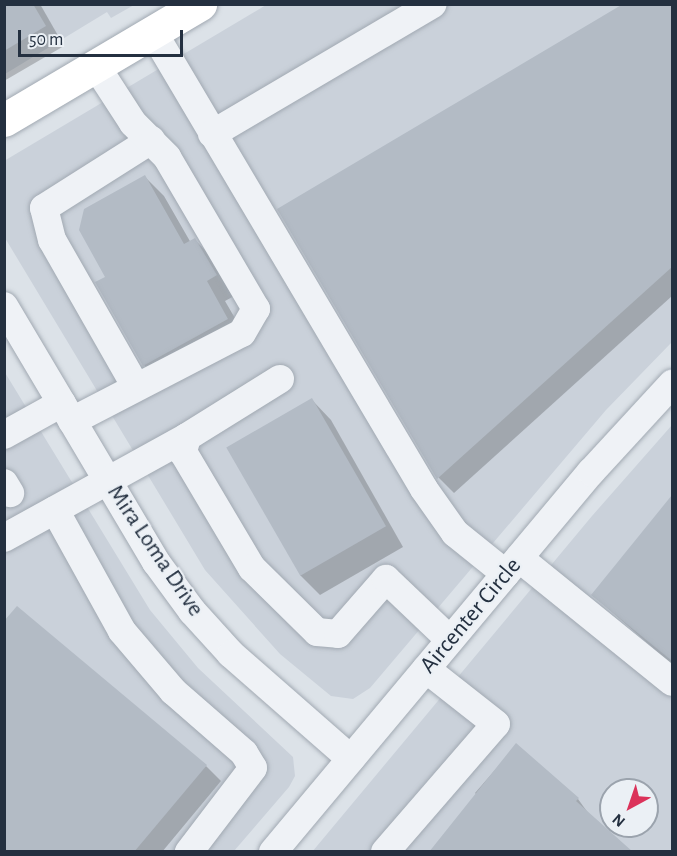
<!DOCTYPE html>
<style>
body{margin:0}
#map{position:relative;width:677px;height:856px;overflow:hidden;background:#dce2e8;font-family:"Alegreya Sans",sans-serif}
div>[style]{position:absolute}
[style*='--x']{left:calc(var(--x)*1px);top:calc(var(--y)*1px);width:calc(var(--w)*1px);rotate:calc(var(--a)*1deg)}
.built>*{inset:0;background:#cad1da}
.shadow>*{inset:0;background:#0003}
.building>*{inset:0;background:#b3bbc5;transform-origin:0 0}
.roads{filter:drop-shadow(0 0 2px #a1a9b2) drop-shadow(0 0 2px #a1a9b2)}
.minor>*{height:28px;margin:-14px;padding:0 14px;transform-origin:14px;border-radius:14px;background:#eff2f6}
.major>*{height:33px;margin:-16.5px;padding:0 16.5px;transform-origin:16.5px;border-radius:16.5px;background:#fff}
span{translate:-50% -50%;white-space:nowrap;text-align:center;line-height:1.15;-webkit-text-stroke:4.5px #ebf0f5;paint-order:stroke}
.street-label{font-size:24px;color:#243040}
.frame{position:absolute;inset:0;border:6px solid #243040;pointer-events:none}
.north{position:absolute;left:599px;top:778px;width:60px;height:60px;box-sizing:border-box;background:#ebf0f5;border:2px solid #9ba3ad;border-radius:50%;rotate:220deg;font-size:16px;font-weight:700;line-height:24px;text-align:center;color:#243040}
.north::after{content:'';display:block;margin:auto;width:21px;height:27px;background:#db325a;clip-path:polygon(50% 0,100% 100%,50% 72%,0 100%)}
.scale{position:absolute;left:18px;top:30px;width:165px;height:27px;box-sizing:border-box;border:3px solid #243040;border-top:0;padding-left:8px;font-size:18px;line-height:21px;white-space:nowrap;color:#243040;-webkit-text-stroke:4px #ebf0f5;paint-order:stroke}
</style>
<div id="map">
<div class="built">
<i style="clip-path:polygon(5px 5px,134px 5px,111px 18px,107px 12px,5px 74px)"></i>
<i style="clip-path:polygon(266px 5px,672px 5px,672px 342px,606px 410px,370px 688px,353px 699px,331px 696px,280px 654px,205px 570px,5px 238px,4px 161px)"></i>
<i style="clip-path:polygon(4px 371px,150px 610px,198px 668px,293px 757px,295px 776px,289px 787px,234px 851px,5px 851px)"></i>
<i style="clip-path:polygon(evenodd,672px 425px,672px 851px,312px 852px,592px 516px,672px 425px,611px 790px,647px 790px,647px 826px,611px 826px,611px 790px)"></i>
</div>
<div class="shadow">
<i style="clip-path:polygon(4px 4px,40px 4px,64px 46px,4px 81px)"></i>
<i style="clip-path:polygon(626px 4px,672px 4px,672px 296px,454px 493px,439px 478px,279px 210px)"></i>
<i style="clip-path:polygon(144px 176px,164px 196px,191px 243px,195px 240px,215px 260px,236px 295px,225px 301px,247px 339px,164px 384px,144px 365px)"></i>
<i style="clip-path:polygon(312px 400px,331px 420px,403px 547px,320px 595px,300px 575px)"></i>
<i style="clip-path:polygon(672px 497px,672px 665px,593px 595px)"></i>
<i style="clip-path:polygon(516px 746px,578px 799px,591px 817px,479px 797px,475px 793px)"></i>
<i style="clip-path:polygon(206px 766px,221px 781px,162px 852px,4px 852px)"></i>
</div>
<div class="building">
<i style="clip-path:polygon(4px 4px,33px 4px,46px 26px,4px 51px)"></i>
<i style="clip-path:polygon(623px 4px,672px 4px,672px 267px,437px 479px,277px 209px)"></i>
<i style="clip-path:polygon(145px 175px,184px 244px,195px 238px,217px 275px,207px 281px,228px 319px,143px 366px,95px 282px,105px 277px,79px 230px,84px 209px)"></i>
<i style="left:312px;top:398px;width:148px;height:99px;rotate:60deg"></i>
<i style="clip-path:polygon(672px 495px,672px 661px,591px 595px)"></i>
<i style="clip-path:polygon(17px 606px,207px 765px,134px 852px,4px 852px,4px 621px)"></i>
<i style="clip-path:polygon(516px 743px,579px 798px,576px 801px,633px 852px,429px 852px)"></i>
</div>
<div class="roads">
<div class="minor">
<i style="--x:153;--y:32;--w:531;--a:59.33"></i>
<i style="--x:424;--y:489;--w:54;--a:54.8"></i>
<i style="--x:455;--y:533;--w:65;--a:38.8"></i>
<i style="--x:212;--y:134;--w:256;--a:-30.5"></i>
<i style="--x:4;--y:306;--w:298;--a:59.3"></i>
<i style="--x:156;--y:562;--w:61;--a:53.7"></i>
<i style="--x:192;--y:611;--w:58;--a:47.8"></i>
<i style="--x:231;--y:654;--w:159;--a:41.2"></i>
<i style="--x:280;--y:379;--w:110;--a:148.1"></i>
<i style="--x:187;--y:437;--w:16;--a:105"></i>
<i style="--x:183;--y:452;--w:135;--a:59.3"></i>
<i style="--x:252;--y:568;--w:91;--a:44.6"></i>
<i style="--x:317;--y:632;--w:21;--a:5"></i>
<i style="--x:338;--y:634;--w:73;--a:-48.9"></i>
<i style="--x:386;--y:579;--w:88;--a:43.6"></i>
<i style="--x:136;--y:387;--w:169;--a:-119.7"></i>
<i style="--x:52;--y:240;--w:33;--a:-104"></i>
<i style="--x:44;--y:208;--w:127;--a:-32.4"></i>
<i style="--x:72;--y:421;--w:191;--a:-27.4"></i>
<i style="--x:242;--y:333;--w:28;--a:-60"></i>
<i style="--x:256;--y:309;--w:176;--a:-120.4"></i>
<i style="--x:167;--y:157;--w:48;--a:-135"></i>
<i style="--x:133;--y:123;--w:68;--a:-123"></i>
<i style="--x:4;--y:435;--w:66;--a:-28.9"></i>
<i style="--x:4;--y:483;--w:12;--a:59"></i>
<i style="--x:55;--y:510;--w:138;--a:61"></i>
<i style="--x:122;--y:631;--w:79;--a:49.6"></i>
<i style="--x:173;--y:691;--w:94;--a:41.1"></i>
<i style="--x:244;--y:753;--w:17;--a:59"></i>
<i style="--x:253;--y:768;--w:106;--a:127.3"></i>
<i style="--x:4;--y:538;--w:209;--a:-28.9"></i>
<i style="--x:519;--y:558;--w:197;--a:39"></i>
<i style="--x:273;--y:852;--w:496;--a:-50.1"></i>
<i style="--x:591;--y:472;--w:120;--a:-47.4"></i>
<i style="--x:385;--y:852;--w:169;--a:-49.1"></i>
<i style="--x:496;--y:724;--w:89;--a:-141.8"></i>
</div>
<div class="major">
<i style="--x:4;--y:120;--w:228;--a:-30.6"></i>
</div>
</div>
<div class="street-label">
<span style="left:155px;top:551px;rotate:56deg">Mira Loma Drive</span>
<span style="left:471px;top:616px;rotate:-50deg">Aircenter Circle</span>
</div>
<div class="frame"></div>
<div class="north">N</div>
<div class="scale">50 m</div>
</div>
